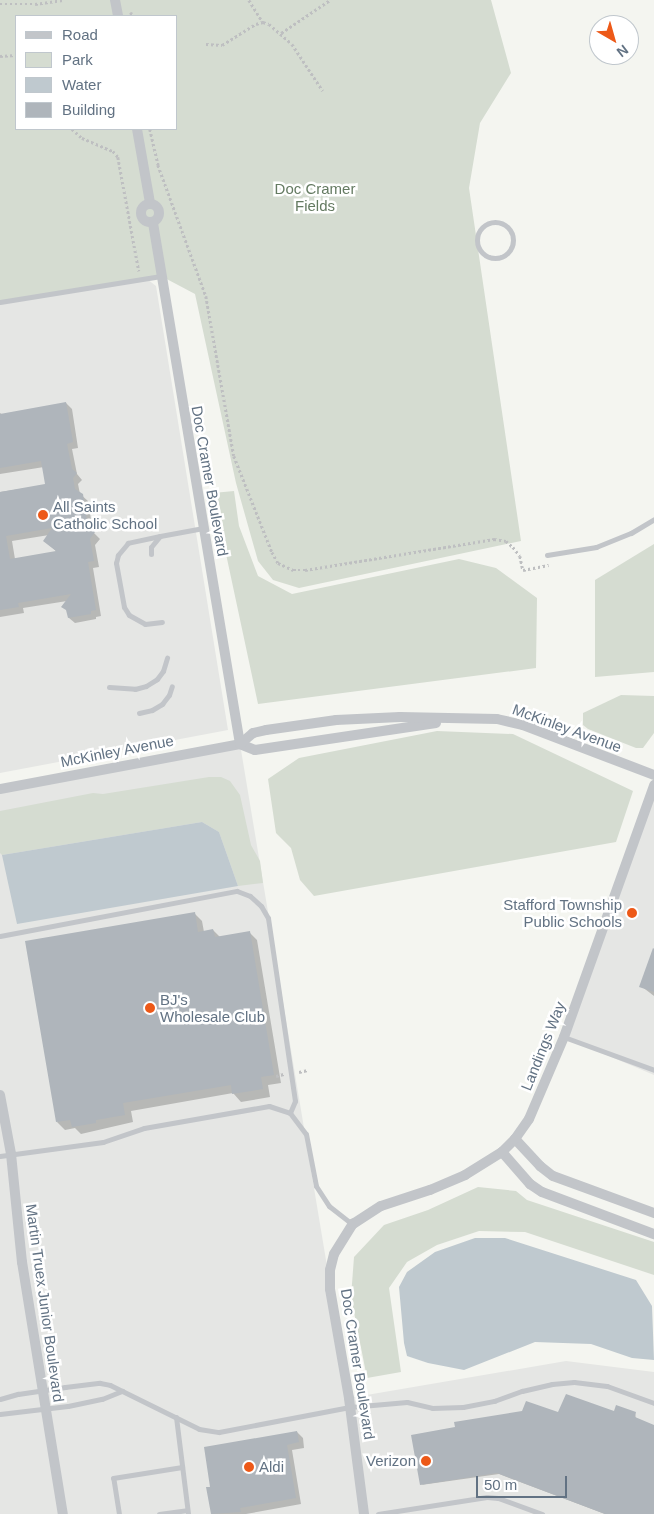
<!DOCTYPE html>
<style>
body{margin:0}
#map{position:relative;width:654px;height:1514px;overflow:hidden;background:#f4f5f0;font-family:Helvetica,sans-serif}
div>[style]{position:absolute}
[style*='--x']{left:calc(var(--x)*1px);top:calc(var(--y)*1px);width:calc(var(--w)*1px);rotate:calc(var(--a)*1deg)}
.built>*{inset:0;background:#e5e6e4}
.green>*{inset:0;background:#d5dcd1}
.water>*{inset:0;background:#bfc9cf}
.shadow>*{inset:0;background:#0003}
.building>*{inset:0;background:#afb5bb}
.path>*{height:2.5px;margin-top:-1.25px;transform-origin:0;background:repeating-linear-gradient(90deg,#bebfc1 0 2.5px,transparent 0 5px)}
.lane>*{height:5px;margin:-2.5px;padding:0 2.5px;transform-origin:2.5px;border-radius:2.5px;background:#c2c5c9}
.lane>.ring{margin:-2.5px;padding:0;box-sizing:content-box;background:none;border:5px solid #c2c5c9;border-radius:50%}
.street>*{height:10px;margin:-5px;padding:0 5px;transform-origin:5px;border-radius:5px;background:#c2c5c9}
.street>.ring{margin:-5px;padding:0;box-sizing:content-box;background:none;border:10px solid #c2c5c9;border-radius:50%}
.dots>*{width:14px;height:14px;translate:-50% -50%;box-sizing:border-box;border:2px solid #fff;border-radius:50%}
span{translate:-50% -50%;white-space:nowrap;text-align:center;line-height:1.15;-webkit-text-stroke:5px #fff;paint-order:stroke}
.park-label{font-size:15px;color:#647a61}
.street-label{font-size:15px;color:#627283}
.poi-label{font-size:15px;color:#627283}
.left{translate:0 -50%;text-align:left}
.right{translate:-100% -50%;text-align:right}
.legend{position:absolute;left:15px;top:15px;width:162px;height:115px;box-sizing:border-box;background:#fff;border:1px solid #c0c7cd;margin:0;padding:6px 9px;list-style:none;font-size:15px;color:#627283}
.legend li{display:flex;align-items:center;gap:10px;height:25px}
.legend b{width:25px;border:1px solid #c0c7cd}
.north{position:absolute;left:589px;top:15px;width:50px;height:50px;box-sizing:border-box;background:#fff;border:1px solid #c0c7cd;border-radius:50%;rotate:142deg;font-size:14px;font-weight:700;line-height:20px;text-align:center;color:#627283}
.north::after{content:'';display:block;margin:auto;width:18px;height:22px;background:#ed5918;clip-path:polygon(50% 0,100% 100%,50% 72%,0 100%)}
.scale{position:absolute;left:476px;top:1476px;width:91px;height:22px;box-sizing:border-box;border:2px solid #627283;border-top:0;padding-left:6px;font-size:15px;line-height:18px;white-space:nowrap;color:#627283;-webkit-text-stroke:4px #fff;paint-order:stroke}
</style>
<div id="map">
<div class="built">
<i style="clip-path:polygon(147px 279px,156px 286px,228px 730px,0 773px,0 302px)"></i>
<i style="clip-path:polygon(240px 744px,349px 1398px,566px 1361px,654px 1372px,654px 1514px,0 1514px,0 789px)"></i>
<i style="clip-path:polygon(654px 790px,654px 1075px,564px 1037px)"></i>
</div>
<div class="green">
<i style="clip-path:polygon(evenodd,0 0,491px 0,511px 73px,480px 123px,469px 188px,521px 541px,299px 588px,273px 580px,258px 561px,236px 483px,195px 294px,161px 276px,0 302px,0 0,16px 16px,176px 16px,176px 129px,16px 129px,16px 16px)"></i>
<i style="clip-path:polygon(234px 491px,239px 526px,258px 576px,292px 594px,459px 559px,496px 568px,537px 598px,536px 668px,258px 704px,213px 493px)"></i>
<i style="clip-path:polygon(654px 544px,654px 672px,595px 677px,595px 580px)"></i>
<i style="clip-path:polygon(621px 695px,654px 696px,654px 733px,643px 748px,636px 748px,588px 729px,583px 725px,583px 713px)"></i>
<i style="clip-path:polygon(437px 731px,513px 734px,633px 791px,616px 842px,314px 896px,300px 880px,291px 848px,276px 833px,268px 779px,299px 758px)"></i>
<i style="clip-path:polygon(209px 777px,221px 777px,230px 781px,240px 795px,251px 845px,260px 861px,263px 883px,238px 886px,219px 832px,202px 822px,2px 855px,0 853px,0 811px,93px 793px,103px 794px)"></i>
<i style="clip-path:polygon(478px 1187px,516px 1191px,527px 1200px,654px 1242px,654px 1275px,525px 1232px,479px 1231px,437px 1245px,407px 1262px,389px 1288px,401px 1372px,367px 1378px,351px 1297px,354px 1257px,384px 1225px,428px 1210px)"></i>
</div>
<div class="water">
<i style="clip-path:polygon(202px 822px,219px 832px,238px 886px,17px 924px,2px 855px)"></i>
<i style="clip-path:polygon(475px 1238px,505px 1238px,636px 1280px,652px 1306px,654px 1360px,632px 1358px,591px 1344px,535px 1342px,464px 1370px,428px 1363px,407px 1356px,404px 1343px,399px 1287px,407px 1272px,435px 1252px)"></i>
</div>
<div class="shadow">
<i style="clip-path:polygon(evenodd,66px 403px,72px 409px,78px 448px,72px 449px,77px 474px,82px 480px,78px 484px,80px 494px,88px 501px,93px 532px,100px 539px,95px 545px,99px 567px,93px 568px,101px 616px,96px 617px,96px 619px,75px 623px,69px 618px,67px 601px,23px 608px,24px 613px,0 617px,0 492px,47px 485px,44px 467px,0 474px,0 413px,3px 415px,66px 403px,49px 535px,45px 541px,57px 552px,15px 559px,12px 541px,49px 535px)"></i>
<i style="clip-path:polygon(194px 913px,202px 921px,204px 932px,213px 930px,220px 937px,249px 932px,257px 940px,281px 1083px,268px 1085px,270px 1097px,241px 1102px,233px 1093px,131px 1111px,133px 1122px,81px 1134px,75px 1128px,65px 1130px,57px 1122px)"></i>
<i style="clip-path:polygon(654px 948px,654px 996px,641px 986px)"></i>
<i style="clip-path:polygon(614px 1413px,635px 1414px,636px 1419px,654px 1426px,654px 1514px,605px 1514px,499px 1474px,421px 1485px,558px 1414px)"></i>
<i style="clip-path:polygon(297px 1432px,303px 1438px,304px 1448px,292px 1450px,301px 1504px,246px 1514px,212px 1514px,208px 1488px)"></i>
</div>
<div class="building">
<i style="clip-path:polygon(evenodd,66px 402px,73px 442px,67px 444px,72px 469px,77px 473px,73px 478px,75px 489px,83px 494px,88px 527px,95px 532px,90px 539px,94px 561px,88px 562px,96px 610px,91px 611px,91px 614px,68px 618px,66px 610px,61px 607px,71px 594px,18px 603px,19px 607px,0 610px,0 492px,45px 484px,41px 461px,0 468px,0 414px,66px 402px,52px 528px,43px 541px,56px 551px,10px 559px,6px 536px,52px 528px)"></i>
<i style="clip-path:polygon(195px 912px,198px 932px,213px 929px,215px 937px,250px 931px,274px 1075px,261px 1077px,263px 1089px,232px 1094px,231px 1085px,123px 1103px,125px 1115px,96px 1120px,96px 1123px,72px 1127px,70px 1120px,56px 1122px,25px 941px)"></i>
<i style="clip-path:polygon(653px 948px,654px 949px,654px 992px,639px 987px)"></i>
<i style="clip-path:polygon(566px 1394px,614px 1411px,616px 1405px,636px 1412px,635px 1417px,654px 1425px,654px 1514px,605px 1514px,497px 1473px,420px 1485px,411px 1435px,455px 1427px,454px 1422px,522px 1411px,526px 1401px,558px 1412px)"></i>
<i style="clip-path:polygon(297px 1431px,299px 1442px,287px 1445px,296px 1498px,240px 1508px,241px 1512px,211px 1514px,206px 1487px,210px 1487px,204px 1447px)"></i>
</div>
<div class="path">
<i style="--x:249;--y:0;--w:26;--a:58"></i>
<i style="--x:0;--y:4;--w:35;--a:0"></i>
<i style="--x:35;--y:4;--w:28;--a:-8"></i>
<i style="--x:131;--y:12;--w:4;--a:76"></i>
<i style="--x:281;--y:33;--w:59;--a:-34"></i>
<i style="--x:206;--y:44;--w:16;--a:4"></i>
<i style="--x:222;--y:45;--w:40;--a:-32"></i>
<i style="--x:256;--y:24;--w:7;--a:-16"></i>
<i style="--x:263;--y:22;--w:6;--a:18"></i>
<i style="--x:269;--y:24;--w:30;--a:41"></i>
<i style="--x:292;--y:44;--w:56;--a:56.6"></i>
<i style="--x:0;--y:56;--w:16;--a:-4"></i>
<i style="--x:72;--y:129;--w:13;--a:42"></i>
<i style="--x:82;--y:138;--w:34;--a:23"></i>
<i style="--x:113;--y:151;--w:8;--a:50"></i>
<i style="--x:118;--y:157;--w:116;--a:79.6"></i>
<i style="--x:150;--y:129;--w:37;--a:77"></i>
<i style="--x:158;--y:165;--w:140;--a:69.9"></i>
<i style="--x:206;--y:296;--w:162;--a:80.1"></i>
<i style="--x:234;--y:456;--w:103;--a:68.4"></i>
<i style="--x:272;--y:552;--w:13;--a:61"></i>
<i style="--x:278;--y:563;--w:17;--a:25"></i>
<i style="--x:293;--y:570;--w:12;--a:0"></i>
<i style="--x:305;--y:570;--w:192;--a:-9.3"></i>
<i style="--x:494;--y:539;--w:12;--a:9"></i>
<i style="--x:506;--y:541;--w:9;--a:41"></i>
<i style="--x:513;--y:547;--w:11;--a:52"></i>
<i style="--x:520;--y:556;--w:14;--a:78"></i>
<i style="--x:523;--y:570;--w:26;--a:-11"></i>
<i style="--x:299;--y:1072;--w:9;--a:-13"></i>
<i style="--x:276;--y:1076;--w:8;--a:-14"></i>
</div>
<div class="lane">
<i class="ring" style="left:477px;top:222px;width:31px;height:31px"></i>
<i style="--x:0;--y:302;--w:163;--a:-9.2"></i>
<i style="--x:160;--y:536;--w:33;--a:168"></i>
<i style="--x:128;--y:543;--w:16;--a:130"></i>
<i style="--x:118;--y:555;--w:8;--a:104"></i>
<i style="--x:116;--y:563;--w:45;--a:79.7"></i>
<i style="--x:124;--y:607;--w:9;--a:58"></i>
<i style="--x:129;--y:615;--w:18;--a:29"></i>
<i style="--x:145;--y:624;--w:17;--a:-7"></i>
<i style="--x:151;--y:554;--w:7;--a:-90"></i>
<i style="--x:151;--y:547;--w:14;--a:-51"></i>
<i style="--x:160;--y:536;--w:44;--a:-10.5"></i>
<i style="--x:547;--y:555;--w:50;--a:-9.3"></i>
<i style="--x:596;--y:547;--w:38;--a:-22"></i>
<i style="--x:631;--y:533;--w:27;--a:-31"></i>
<i style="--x:109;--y:687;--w:26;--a:4"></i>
<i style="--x:135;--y:689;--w:11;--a:-15"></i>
<i style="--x:146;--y:686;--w:13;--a:-32"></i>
<i style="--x:157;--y:679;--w:10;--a:-53"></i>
<i style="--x:163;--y:671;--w:14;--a:-73"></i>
<i style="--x:139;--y:713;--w:13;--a:-13"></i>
<i style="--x:152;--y:710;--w:12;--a:-31"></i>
<i style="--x:162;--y:704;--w:11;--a:-52"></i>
<i style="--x:169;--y:695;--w:9;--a:-72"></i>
<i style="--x:0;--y:936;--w:241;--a:-10.8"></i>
<i style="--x:237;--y:891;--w:14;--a:21"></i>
<i style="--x:250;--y:896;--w:15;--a:42"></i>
<i style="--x:261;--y:906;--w:14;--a:60"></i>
<i style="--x:268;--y:918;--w:185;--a:81.6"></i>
<i style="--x:295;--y:1101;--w:13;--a:113"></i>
<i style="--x:564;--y:1037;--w:96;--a:20.1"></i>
<i style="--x:0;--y:1156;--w:104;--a:-7.7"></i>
<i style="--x:103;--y:1142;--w:43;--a:-18.9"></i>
<i style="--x:144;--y:1128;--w:127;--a:-10"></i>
<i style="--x:269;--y:1106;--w:22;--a:18"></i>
<i style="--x:290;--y:1113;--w:26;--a:53"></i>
<i style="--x:306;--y:1134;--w:53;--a:79.1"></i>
<i style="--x:316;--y:1186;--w:24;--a:57"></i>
<i style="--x:329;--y:1206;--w:29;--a:38"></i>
<i style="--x:0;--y:1399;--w:19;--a:-16"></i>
<i style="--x:18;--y:1394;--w:48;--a:-8.5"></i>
<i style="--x:65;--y:1387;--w:35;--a:-7"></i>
<i style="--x:100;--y:1383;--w:10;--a:11"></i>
<i style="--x:110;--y:1385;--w:99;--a:26.3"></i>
<i style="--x:199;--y:1429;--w:20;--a:9"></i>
<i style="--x:219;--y:1432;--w:133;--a:-10.8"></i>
<i style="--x:350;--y:1407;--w:57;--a:-5"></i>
<i style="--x:407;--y:1402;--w:26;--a:13"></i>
<i style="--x:432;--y:1408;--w:31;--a:-2"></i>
<i style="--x:463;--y:1407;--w:32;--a:-11"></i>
<i style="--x:494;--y:1401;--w:30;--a:-20"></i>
<i style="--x:522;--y:1391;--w:31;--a:-13"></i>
<i style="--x:552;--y:1384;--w:22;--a:-5"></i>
<i style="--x:574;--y:1382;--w:33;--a:7"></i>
<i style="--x:607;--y:1386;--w:50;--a:19.9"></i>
<i style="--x:0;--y:1414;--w:68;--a:-6.7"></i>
<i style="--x:68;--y:1406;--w:35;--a:-12"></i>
<i style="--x:102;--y:1399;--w:22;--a:-22"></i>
<i style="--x:176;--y:1417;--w:98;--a:82.9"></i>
<i style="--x:119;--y:1514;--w:36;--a:-99"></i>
<i style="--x:113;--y:1478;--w:70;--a:-9.1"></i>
<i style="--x:159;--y:1514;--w:28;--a:-8"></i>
<i style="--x:378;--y:1514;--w:110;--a:-8.9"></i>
<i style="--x:487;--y:1497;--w:11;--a:5"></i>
<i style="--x:498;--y:1498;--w:47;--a:20"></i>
</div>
<div class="street">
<i style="--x:115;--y:0;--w:16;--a:79"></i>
<i style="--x:137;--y:129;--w:75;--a:80"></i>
<i class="ring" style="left:141px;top:204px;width:8px;height:8px"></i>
<i style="--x:153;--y:223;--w:528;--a:80.52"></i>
<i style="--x:240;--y:744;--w:16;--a:22"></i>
<i style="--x:255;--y:750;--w:183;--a:-8.5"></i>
<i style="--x:0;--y:789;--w:244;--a:-10.6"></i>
<i style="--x:240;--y:744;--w:17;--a:-40"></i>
<i style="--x:253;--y:733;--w:13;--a:-13"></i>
<i style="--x:266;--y:730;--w:71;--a:-8.1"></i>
<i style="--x:336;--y:720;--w:64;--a:-2.7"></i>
<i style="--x:400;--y:717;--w:97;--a:1.2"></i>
<i style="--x:497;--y:719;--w:27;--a:13"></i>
<i style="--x:523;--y:725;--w:140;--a:20.9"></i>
<i style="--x:0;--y:1095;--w:60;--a:79.4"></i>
<i style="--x:11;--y:1154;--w:109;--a:84.2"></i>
<i style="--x:22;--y:1262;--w:255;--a:80.8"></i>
<i style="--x:515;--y:1139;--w:37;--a:47"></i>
<i style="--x:540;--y:1166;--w:16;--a:38"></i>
<i style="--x:553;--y:1176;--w:108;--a:20.1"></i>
<i style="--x:502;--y:1152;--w:43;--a:48.8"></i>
<i style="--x:530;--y:1184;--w:14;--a:34"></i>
<i style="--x:542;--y:1192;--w:120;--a:20.6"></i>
<i style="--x:364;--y:1514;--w:117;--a:-97.4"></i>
<i style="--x:349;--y:1398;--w:111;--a:-99.9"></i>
<i style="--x:330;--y:1289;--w:19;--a:-90"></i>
<i style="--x:330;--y:1270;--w:16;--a:-76"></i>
<i style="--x:334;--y:1254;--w:36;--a:-58"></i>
<i style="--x:353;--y:1224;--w:33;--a:-33"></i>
<i style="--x:381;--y:1206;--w:52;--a:-18.1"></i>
<i style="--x:430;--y:1190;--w:38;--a:-23"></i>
<i style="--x:465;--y:1175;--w:44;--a:-31.9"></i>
<i style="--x:502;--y:1152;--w:18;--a:-45"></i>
<i style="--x:515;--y:1139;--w:24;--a:-55"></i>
<i style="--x:529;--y:1119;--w:89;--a:-66.9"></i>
<i style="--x:564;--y:1037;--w:268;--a:-70.3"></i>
</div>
<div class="dots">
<i style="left:43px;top:515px;background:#ed5918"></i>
<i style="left:632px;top:913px;background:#ed5918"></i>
<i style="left:150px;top:1008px;background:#ed5918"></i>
<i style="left:426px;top:1461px;background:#ed5918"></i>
<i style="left:249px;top:1467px;background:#ed5918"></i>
</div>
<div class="park-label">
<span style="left:315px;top:197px">Doc Cramer<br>Fields</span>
</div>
<div class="street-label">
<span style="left:210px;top:481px;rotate:80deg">Doc Cramer Boulevard</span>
<span style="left:567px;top:728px;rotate:20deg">McKinley Avenue</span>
<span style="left:117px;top:751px;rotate:-11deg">McKinley Avenue</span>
<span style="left:543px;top:1046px;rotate:-68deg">Landings Way</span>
<span style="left:45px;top:1303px;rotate:82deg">Martin Truex Junior Boulevard</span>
<span style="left:358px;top:1364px;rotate:81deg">Doc Cramer Boulevard</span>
</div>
<div class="poi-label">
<span class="left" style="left:53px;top:515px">All Saints<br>Catholic School</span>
<span class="right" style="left:622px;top:913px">Stafford Township<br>Public Schools</span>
<span class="left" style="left:160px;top:1008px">BJ's<br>Wholesale Club</span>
<span class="right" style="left:416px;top:1461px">Verizon</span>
<span class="left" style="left:259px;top:1467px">Aldi</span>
</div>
<ul class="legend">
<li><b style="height:6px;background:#c2c5c9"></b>Road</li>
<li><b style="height:14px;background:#d5dcd1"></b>Park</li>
<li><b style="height:14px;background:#bfc9cf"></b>Water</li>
<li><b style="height:14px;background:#afb5bb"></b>Building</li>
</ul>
<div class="north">N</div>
<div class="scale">50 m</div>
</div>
